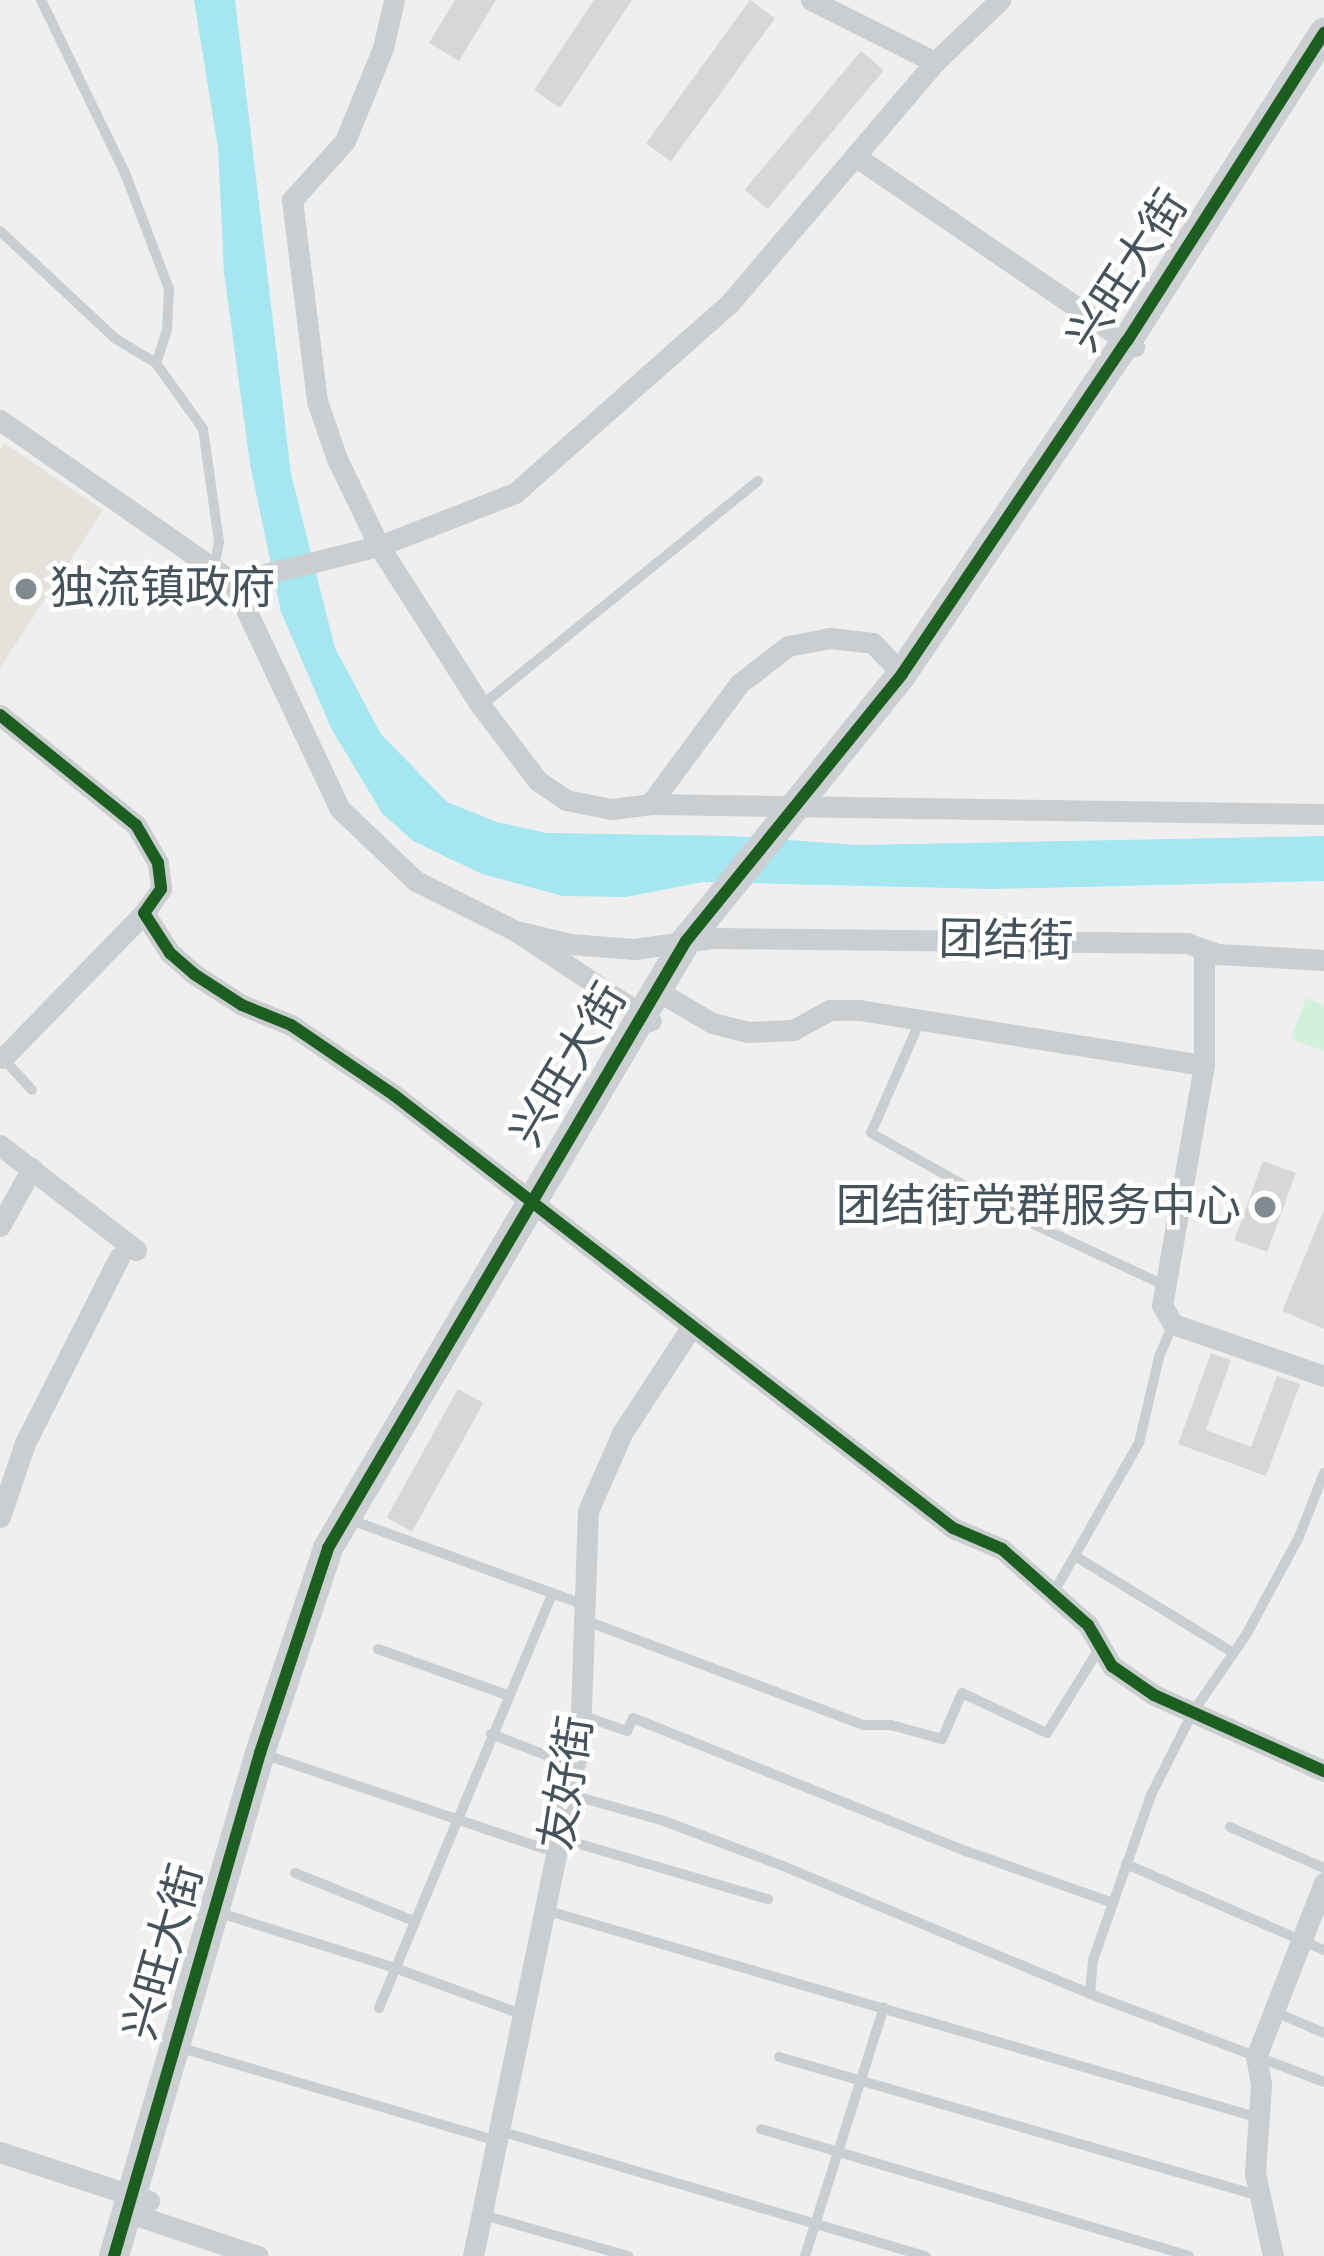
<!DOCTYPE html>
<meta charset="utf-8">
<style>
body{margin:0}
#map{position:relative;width:1324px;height:2256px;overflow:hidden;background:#f0efef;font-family:Signika,"Noto Sans SC",sans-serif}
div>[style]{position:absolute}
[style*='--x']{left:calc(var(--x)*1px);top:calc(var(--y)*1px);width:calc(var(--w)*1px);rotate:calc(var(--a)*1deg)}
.commercial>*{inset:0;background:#e5e2dc}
.green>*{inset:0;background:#d2f0db}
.water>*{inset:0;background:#a4e7f0}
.building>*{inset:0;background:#d7d7d9;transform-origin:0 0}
.lane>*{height:10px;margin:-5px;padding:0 5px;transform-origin:5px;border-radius:5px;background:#caced0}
.street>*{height:21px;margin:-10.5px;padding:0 10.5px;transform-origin:10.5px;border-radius:10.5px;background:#caced0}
.secondary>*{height:30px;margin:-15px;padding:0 15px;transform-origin:15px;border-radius:15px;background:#cbcfd1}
.cycleway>*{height:12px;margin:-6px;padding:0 6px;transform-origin:6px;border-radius:6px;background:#1b5e20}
.dots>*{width:33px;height:33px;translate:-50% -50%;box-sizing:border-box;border:6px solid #fff;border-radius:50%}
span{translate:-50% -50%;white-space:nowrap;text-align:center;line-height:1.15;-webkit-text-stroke:9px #fff;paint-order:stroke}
.street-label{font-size:45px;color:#45535c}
.poi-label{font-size:45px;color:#45535c}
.left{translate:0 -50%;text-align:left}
.right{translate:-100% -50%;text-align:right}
</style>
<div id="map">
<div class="commercial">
<i style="clip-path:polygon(4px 443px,103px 510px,0 668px,0 449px)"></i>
</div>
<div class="green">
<i style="clip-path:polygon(1306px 998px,1324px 1005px,1324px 1051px,1291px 1039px)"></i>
</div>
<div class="water">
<i style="clip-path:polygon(194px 0,235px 0,291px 474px,335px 648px,381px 734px,447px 802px,497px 822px,547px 833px,734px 836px,857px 845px,1324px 836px,1324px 881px,992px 889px,703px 882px,626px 897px,563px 896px,482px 874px,413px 841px,382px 813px,332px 730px,281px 612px,250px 464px,224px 272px,218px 148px)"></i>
</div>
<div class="building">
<i style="clip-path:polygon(455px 0,496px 0,459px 61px,429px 43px)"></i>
<i style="clip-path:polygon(594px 0,632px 0,560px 108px,534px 90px)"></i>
<i style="left:750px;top:0;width:31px;height:177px;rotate:36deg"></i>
<i style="left:861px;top:51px;width:30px;height:181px;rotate:40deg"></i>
<i style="left:1263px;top:1161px;width:35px;height:84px;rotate:20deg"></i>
<i style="clip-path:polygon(1324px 1210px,1324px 1329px,1282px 1311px)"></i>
<i style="clip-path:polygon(1211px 1353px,1231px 1360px,1206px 1430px,1251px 1447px,1277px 1376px,1300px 1384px,1266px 1476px,1178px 1444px)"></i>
<i style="left:458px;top:1389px;width:29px;height:147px;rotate:29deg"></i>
</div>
<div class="lane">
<i style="--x:41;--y:0;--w:192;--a:64.1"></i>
<i style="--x:125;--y:173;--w:124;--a:69.2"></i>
<i style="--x:169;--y:289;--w:41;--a:92.8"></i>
<i style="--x:167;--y:330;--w:35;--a:108"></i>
<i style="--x:156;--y:363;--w:81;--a:54.5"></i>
<i style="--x:203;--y:429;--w:114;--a:81.9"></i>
<i style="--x:219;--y:542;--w:26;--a:101"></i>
<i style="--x:0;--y:231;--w:158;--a:43"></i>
<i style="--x:116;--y:339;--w:47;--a:31"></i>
<i style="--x:481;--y:706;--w:357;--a:-39.1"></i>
<i style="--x:921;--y:1019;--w:124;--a:113.7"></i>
<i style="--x:871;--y:1133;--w:184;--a:29.4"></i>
<i style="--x:1031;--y:1223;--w:149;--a:25"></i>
<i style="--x:3;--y:1058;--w:43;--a:47.8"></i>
<i style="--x:351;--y:1520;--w:248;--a:20"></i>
<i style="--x:1075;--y:1556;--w:186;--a:31.4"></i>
<i style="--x:1055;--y:1590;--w:169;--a:-60.3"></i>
<i style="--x:1139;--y:1443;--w:88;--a:-76.9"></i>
<i style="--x:1159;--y:1357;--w:36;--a:-67"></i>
<i style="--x:584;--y:1620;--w:298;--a:20.6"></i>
<i style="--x:863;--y:1725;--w:28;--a:0"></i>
<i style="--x:891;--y:1725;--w:53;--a:15.4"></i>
<i style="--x:942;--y:1739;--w:50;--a:-66.5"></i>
<i style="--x:962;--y:1693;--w:94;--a:25.2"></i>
<i style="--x:1047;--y:1733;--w:102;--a:-58.2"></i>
<i style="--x:378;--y:1649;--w:137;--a:19.6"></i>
<i style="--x:581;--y:1715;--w:49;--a:19.2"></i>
<i style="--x:627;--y:1731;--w:14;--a:-65"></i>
<i style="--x:633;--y:1718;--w:359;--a:21.8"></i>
<i style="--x:966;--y:1851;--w:156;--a:19.5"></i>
<i style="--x:491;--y:1734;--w:89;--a:21.1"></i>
<i style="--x:263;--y:1754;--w:310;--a:18.6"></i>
<i style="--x:568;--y:1794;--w:100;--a:15.7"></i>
<i style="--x:664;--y:1821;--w:127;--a:20.7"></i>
<i style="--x:783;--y:1866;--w:333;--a:22.6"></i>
<i style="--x:1090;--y:1994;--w:250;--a:20.6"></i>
<i style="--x:1230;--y:1827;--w:103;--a:23.6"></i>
<i style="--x:559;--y:1838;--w:218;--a:16.3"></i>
<i style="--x:1126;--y:1864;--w:216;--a:23.5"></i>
<i style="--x:295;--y:1873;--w:128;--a:22"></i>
<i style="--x:545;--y:1910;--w:744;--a:16.24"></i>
<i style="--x:220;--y:1913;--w:183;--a:17.4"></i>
<i style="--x:395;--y:1968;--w:137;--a:20"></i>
<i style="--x:1090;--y:1994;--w:34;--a:-85"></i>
<i style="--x:1093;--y:1960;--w:175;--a:-70.6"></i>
<i style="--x:1151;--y:1795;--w:93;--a:-63.2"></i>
<i style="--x:1193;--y:1712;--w:93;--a:-55.5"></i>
<i style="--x:1246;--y:1635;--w:111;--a:-61.6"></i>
<i style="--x:1299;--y:1537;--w:69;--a:-68.7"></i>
<i style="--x:379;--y:2008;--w:450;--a:-67.3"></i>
<i style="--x:1273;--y:2011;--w:56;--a:23.3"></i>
<i style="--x:178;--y:2047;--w:334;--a:16.4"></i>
<i style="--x:779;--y:2057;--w:501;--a:16.12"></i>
<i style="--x:761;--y:2129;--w:446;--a:16.5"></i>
<i style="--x:500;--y:2131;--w:444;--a:16.4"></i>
<i style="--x:483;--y:2215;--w:151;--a:15.8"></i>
<i style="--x:805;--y:2256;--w:261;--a:-72.4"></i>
</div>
<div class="street">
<i style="--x:394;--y:0;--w:49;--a:102.9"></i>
<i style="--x:383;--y:48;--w:100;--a:112.2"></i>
<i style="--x:345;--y:141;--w:79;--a:131.9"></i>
<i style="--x:292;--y:200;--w:203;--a:82.9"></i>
<i style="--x:317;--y:401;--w:61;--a:71"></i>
<i style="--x:337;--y:459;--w:97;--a:64.2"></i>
<i style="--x:379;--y:546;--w:190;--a:57.5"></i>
<i style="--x:481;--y:706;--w:94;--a:52.8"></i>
<i style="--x:538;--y:781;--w:34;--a:34"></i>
<i style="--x:566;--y:800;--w:46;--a:11.3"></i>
<i style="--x:611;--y:809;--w:39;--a:-7"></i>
<i style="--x:650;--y:804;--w:674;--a:0.85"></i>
<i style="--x:811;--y:0;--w:139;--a:26.6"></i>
<i style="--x:855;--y:156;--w:338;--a:34.3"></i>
<i style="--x:0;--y:420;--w:284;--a:34.8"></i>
<i style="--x:233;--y:582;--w:150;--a:-13.9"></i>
<i style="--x:379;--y:546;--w:146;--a:-21.3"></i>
<i style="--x:515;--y:493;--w:286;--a:-41.5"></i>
<i style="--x:729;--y:304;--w:318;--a:-49.6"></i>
<i style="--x:935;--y:62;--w:90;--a:-43.6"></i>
<i style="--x:233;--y:582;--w:251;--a:64.8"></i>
<i style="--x:340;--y:809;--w:105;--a:43.5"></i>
<i style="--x:416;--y:881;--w:112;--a:26.6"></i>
<i style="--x:516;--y:931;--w:162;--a:33.7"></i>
<i style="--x:0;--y:715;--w:175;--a:39"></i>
<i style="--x:136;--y:825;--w:44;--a:59.9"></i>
<i style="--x:158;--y:863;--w:26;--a:83"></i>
<i style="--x:161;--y:889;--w:29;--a:125"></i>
<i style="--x:144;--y:913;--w:48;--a:57"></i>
<i style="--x:170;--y:953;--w:32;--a:41"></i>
<i style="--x:194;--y:974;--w:57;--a:32.9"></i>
<i style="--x:242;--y:1005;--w:53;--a:22.2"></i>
<i style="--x:291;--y:1025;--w:125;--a:34.2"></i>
<i style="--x:394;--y:1095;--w:707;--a:37.76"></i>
<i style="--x:953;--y:1528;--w:53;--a:23.2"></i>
<i style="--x:1002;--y:1549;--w:115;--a:41.5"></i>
<i style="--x:1088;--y:1625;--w:48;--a:59.7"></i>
<i style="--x:1112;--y:1666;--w:51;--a:34.6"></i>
<i style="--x:1154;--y:1695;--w:186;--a:24.1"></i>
<i style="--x:650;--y:804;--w:151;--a:-53.4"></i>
<i style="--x:740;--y:683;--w:61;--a:-37.6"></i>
<i style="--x:788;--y:646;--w:43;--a:-10.8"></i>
<i style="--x:830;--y:638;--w:43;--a:6.6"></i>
<i style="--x:873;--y:643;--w:42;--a:46.9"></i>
<i style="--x:516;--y:931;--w:57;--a:13.3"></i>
<i style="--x:571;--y:944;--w:63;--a:4.5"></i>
<i style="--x:634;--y:949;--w:79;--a:-8"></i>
<i style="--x:712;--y:938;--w:475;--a:0.6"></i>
<i style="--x:1187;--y:943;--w:33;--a:20"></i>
<i style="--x:1218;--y:954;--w:106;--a:3.2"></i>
<i style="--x:1204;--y:950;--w:115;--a:90"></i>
<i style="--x:1204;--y:1065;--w:244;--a:99.9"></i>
<i style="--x:1162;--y:1305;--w:22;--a:60"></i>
<i style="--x:1173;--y:1324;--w:160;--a:19"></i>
<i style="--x:656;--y:990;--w:65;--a:30.5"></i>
<i style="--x:712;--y:1023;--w:36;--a:14"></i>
<i style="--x:747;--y:1032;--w:46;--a:-2.5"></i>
<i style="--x:793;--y:1030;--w:42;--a:-28.4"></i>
<i style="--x:830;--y:1010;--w:29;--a:0"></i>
<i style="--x:859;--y:1010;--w:349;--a:9.1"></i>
<i style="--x:3;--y:1058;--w:202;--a:-45.8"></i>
<i style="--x:0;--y:1145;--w:172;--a:37.7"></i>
<i style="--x:0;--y:1226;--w:66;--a:-61.1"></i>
<i style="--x:0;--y:1517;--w:78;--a:-71.3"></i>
<i style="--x:25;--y:1443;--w:208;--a:-63.1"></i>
<i style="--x:0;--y:2152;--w:157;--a:18.2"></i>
<i style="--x:127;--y:2212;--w:138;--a:18.6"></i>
<i style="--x:473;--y:2256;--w:528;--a:-78.31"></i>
<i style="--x:580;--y:1739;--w:228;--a:-88"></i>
<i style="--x:588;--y:1511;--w:85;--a:-66.4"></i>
<i style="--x:622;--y:1433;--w:124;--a:-56.8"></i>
<i style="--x:1273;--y:2256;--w:85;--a:-102.2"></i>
<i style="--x:1255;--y:2173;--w:89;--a:-86.1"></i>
<i style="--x:1261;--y:2084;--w:27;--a:-100"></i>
<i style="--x:1256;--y:2057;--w:187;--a:-68.7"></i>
</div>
<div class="secondary">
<i style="--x:114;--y:2256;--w:524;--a:-73.81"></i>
<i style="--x:260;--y:1753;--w:216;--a:-71.6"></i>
<i style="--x:328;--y:1548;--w:705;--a:-59.47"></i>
<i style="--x:686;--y:941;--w:343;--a:-51"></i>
<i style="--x:902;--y:674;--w:402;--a:-56"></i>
<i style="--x:1127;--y:341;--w:366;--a:-57.4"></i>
</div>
<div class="cycleway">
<i style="--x:0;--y:715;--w:175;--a:39"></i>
<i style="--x:136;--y:825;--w:44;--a:59.9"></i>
<i style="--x:158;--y:863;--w:26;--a:83"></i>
<i style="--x:161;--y:889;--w:29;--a:125"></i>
<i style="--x:144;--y:913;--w:48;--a:57"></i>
<i style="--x:170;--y:953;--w:32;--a:41"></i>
<i style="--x:194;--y:974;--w:57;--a:32.9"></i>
<i style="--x:242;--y:1005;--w:53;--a:22.2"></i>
<i style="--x:291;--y:1025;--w:125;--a:34.2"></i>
<i style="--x:394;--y:1095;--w:707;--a:37.76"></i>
<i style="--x:953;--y:1528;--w:53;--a:23.2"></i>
<i style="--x:1002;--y:1549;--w:115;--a:41.5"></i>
<i style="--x:1088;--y:1625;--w:48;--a:59.7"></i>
<i style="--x:1112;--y:1666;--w:51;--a:34.6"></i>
<i style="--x:1154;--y:1695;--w:186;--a:24.1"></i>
<i style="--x:114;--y:2256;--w:524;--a:-73.81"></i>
<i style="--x:260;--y:1753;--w:216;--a:-71.6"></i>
<i style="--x:328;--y:1548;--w:705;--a:-59.47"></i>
<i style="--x:686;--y:941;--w:343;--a:-51"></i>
<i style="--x:902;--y:674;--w:402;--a:-56"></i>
<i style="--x:1127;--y:341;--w:366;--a:-57.4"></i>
</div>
<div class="dots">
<i style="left:26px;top:589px;background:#818a8f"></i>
<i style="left:1265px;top:1207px;background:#818a8f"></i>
</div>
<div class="street-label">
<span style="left:1128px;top:271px;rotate:-57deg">兴旺大街</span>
<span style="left:1006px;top:941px;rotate:1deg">团结街</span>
<span style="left:569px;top:1065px;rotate:-59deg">兴旺大街</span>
<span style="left:567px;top:1783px;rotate:-81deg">友好街</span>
<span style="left:164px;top:1952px;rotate:-74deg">兴旺大街</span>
</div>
<div class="poi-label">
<span class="left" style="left:50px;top:589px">独流镇政府</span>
<span class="right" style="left:1241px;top:1207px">团结街党群服务中心</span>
</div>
</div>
